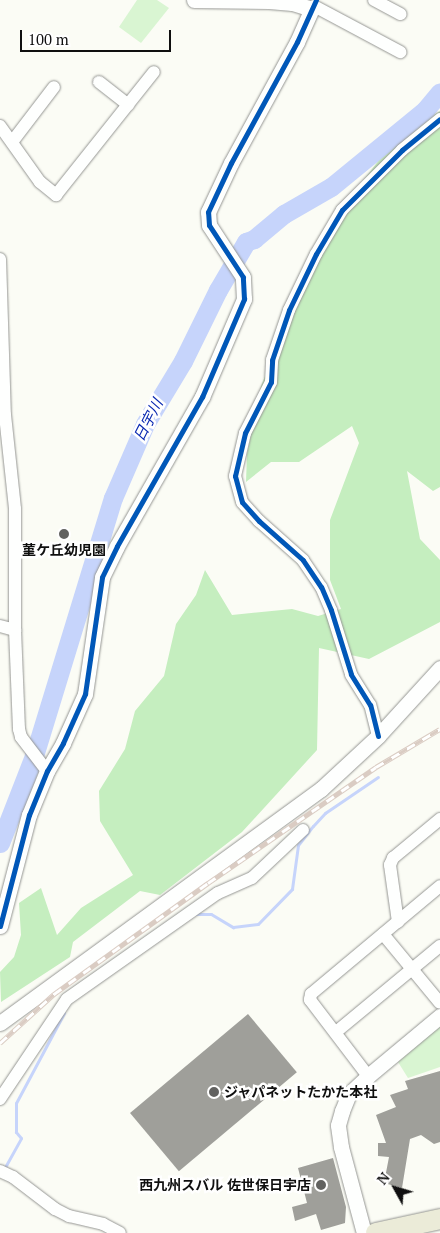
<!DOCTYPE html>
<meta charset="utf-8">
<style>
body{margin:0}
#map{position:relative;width:440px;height:1233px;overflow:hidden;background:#fbfcf5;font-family:"PT Serif","Noto Sans JP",serif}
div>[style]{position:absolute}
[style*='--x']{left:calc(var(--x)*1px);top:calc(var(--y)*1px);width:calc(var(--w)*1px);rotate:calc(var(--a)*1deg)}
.green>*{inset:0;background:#d9f5d2}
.forest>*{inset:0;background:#c5eebf}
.stream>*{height:3px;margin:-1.5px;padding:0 1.5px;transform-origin:1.5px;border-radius:1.5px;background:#c6d4fb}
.river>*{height:19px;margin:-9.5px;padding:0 9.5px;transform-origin:9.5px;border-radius:9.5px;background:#c6d4fb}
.building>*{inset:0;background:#9f9f9a;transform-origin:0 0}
.roads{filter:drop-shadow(0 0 1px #959693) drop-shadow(0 0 1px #959693)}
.minor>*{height:12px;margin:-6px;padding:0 6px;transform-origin:6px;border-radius:6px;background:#fefffe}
.tertiary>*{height:15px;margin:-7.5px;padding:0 7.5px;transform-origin:7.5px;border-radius:7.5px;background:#fefffe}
.trunk>*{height:20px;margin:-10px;padding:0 10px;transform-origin:10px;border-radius:10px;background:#ebebd8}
.rail>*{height:5px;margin-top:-2.5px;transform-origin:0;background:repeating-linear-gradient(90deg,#fff 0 9px,#daccc3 0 18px);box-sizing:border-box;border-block:1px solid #daccc3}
.cycleway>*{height:5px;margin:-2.5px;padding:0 2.5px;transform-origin:2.5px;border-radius:2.5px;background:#0057b8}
.dots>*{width:14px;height:14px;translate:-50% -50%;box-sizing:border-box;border:2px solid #fff;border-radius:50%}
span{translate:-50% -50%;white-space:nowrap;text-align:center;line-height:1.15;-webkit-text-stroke:5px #fff;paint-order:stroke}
.poi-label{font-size:14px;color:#0f0f0f;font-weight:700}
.left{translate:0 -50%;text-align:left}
.right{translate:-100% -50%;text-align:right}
.water-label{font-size:15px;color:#0928b1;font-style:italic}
.north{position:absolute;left:370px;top:1163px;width:50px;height:50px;-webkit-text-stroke:4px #fff;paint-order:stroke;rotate:309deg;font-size:14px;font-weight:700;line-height:20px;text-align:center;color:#0f0f0f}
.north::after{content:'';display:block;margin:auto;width:18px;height:22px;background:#0f0f0f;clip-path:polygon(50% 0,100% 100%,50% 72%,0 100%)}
.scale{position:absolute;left:20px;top:30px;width:151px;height:22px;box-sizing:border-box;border:2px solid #0f0f0f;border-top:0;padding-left:6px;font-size:15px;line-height:18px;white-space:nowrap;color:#0f0f0f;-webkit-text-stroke:4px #fff;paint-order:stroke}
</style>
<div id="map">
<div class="green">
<i style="clip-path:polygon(137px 0,157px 0,169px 8px,141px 43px,119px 27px)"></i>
<i style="clip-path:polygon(440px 1026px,440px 1067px,408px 1078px,398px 1062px)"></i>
</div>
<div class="forest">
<i style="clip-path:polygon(440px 111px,440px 487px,433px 491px,407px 471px,420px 539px,440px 560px,440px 622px,369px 659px,319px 648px,317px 750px,242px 832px,160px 895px,140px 891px,73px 942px,70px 957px,1px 1002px,0 972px,14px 957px,21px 935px,19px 903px,41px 888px,57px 935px,81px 908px,133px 875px,100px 821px,99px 791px,125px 749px,135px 711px,164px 676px,176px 624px,196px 595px,205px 570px,232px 615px,292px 609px,318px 616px,341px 609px,330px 580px,330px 520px,359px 443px,352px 426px,299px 462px,271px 462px,246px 482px,247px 454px,261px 386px,324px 231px,393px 142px)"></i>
</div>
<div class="stream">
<i style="--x:195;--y:914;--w:16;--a:0"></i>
<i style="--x:211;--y:914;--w:26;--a:31"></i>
<i style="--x:233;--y:927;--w:25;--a:-7"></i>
<i style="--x:258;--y:924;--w:49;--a:-45.8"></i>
<i style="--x:292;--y:889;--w:44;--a:-82.2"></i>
<i style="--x:298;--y:845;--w:24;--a:-52"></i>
<i style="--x:313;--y:826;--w:18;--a:-47"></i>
<i style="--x:325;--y:813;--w:64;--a:-34.2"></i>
<i style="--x:4;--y:1169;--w:35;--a:-61"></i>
<i style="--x:21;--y:1138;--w:8;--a:-130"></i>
<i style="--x:16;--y:1132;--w:29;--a:-90"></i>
<i style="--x:16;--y:1103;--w:102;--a:-61.9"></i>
</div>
<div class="river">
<i style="--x:0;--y:843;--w:93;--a:-68.7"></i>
<i style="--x:34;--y:756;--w:270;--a:-73"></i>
<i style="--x:113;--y:498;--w:81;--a:-66.6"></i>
<i style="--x:145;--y:424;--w:74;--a:-58.9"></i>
<i style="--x:183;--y:361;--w:79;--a:-63.8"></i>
<i style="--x:218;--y:290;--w:56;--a:-59.7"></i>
<i style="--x:246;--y:242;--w:9;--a:-21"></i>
<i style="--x:254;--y:239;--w:39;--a:-40"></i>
<i style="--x:284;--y:214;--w:54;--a:-29.9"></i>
<i style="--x:331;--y:187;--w:122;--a:-39.3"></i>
<i style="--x:425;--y:110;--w:23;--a:-50"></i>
</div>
<div class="building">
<i style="left:248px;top:1014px;width:76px;height:154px;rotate:50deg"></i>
<i style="clip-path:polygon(440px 1071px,440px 1142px,434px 1144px,421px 1135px,410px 1139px,402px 1188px,384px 1183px,389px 1157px,378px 1156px,378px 1143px,386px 1143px,376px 1115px,396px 1107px,390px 1095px,408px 1089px,405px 1081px)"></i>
<i style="clip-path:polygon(333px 1158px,346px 1207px,345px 1223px,321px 1230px,316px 1214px,295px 1221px,292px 1207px,307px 1203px,298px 1168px)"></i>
</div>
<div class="roads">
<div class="minor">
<i style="--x:374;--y:0;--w:30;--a:28"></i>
<i style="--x:314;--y:6;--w:98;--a:28.1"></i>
<i style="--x:99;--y:82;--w:37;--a:38"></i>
<i style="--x:0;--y:126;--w:69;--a:54.5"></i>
<i style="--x:40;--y:182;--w:21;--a:39"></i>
<i style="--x:56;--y:195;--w:157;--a:-51.5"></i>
<i style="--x:12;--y:142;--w:69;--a:-52.6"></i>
<i style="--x:0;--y:259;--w:156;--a:88.2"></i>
<i style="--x:5;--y:415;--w:95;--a:83.9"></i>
<i style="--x:15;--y:509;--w:121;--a:90"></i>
<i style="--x:15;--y:630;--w:99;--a:87.7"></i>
<i style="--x:19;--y:729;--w:8;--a:76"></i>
<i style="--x:21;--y:737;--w:43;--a:52.6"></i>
<i style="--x:0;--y:626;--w:16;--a:15"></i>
<i style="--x:378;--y:736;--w:32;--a:-104"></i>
<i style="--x:370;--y:705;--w:36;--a:-122"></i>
<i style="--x:351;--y:674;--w:67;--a:-107.4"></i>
<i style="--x:331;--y:610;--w:25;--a:-113"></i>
<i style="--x:321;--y:587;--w:32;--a:-124"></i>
<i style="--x:303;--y:560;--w:59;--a:-138.4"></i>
<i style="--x:259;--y:521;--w:25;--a:-132"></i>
<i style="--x:242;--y:502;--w:27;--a:-105"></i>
<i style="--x:235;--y:476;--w:44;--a:-76.9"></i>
<i style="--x:245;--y:433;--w:57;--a:-63"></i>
<i style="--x:271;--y:382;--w:22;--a:-87"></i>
<i style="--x:272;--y:360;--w:53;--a:-71.2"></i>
<i style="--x:289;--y:310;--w:62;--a:-64.3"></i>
<i style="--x:316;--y:254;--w:51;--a:-59.4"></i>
<i style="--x:342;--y:210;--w:85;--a:-45"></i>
<i style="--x:402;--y:150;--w:49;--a:-39.2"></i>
<i style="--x:398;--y:922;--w:58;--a:-98"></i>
<i style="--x:390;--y:865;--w:8;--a:-67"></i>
<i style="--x:393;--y:858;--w:61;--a:-39.7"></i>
<i style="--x:383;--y:934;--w:89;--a:50.4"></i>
<i style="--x:336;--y:1032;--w:135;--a:-39.6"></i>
<i style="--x:368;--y:1076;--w:96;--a:-127.3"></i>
<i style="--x:310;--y:1000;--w:6;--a:-81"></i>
<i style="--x:311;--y:994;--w:168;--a:-39.9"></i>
<i style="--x:0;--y:1099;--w:120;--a:-56.2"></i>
<i style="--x:67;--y:999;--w:184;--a:-35.1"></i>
<i style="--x:218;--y:893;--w:37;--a:-24"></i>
<i style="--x:252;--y:878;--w:70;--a:-43.3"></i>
<i style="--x:0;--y:1171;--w:14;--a:25"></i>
<i style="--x:13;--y:1177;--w:53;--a:37.3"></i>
<i style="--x:55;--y:1209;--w:16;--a:27"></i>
<i style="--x:69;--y:1216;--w:35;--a:13"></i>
<i style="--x:103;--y:1224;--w:19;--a:28"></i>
</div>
<div class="tertiary">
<i style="--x:0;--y:926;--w:115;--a:-75.4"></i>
<i style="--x:29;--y:815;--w:48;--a:-67.8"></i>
<i style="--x:47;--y:771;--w:32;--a:-60"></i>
<i style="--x:63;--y:743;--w:54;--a:-65.8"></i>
<i style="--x:85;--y:694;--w:118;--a:-81.7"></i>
<i style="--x:102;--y:577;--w:34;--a:-64"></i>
<i style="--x:117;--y:546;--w:172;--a:-60.3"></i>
<i style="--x:202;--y:397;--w:107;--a:-66.8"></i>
<i style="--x:244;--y:299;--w:22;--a:-93"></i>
<i style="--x:243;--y:277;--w:62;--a:-123.2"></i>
<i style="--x:209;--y:225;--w:13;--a:-94"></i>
<i style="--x:208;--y:212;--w:54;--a:-64.9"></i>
<i style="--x:231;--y:163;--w:138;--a:-61.4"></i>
<i style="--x:297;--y:42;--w:36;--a:-66"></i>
<i style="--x:312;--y:9;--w:21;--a:-163"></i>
<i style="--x:292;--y:3;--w:23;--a:-175"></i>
<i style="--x:269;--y:1;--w:75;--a:-179.2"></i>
<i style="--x:0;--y:1023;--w:397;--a:-36.1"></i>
<i style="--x:321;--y:789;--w:78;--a:-42.9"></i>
<i style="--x:378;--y:736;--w:92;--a:-47.6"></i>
<i style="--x:364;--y:1233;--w:89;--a:-105"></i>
<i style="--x:341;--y:1147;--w:22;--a:-98"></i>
<i style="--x:338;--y:1125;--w:15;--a:-74"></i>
<i style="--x:342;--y:1111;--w:18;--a:-68"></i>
<i style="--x:349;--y:1094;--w:26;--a:-43"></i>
<i style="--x:368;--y:1076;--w:94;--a:-39.8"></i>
</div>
<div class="trunk">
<i style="--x:376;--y:1233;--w:66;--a:-12.3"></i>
</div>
</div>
<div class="rail">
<i style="--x:0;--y:1043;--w:73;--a:-42.2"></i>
<i style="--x:54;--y:994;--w:190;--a:-35.8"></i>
<i style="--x:208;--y:883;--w:204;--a:-34.6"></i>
<i style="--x:376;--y:767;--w:74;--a:-30.7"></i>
</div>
<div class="cycleway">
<i style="--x:378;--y:736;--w:32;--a:-104"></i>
<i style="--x:370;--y:705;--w:36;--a:-122"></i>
<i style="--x:351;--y:674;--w:67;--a:-107.4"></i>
<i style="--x:331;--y:610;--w:25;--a:-113"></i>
<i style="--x:321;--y:587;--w:32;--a:-124"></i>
<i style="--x:303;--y:560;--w:59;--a:-138.4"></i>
<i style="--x:259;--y:521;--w:25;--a:-132"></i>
<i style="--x:242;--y:502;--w:27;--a:-105"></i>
<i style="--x:235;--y:476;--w:44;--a:-76.9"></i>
<i style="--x:245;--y:433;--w:57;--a:-63"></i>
<i style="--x:271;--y:382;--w:22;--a:-87"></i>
<i style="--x:272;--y:360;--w:53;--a:-71.2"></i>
<i style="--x:289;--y:310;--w:62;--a:-64.3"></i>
<i style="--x:316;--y:254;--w:51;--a:-59.4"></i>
<i style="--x:342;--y:210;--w:85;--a:-45"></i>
<i style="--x:402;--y:150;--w:49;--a:-39.2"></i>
<i style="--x:0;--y:926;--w:115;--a:-75.4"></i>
<i style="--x:29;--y:815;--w:48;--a:-67.8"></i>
<i style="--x:47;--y:771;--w:32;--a:-60"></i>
<i style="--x:63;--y:743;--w:54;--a:-65.8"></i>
<i style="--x:85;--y:694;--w:118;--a:-81.7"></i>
<i style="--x:102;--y:577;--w:34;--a:-64"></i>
<i style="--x:117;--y:546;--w:172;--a:-60.3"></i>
<i style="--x:202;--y:397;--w:107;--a:-66.8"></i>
<i style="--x:244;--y:299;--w:22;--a:-93"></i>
<i style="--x:243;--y:277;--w:62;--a:-123.2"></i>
<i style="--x:209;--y:225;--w:13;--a:-94"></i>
<i style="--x:208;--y:212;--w:54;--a:-64.9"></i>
<i style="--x:231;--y:163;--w:138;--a:-61.4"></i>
<i style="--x:297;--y:42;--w:46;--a:-65.7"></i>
</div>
<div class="dots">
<i style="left:64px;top:534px;background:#626260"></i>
<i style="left:214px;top:1092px;background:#626260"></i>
<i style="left:321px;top:1185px;background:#626260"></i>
</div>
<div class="poi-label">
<span style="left:64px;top:550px">菫ケ丘幼児園</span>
<span class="left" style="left:224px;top:1092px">ジャパネットたかた本社</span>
<span class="right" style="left:311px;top:1185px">西九州スバル 佐世保日宇店</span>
</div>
<div class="water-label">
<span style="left:148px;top:420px;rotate:-63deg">日宇川</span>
</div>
<div class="north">N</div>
<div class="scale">100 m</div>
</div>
